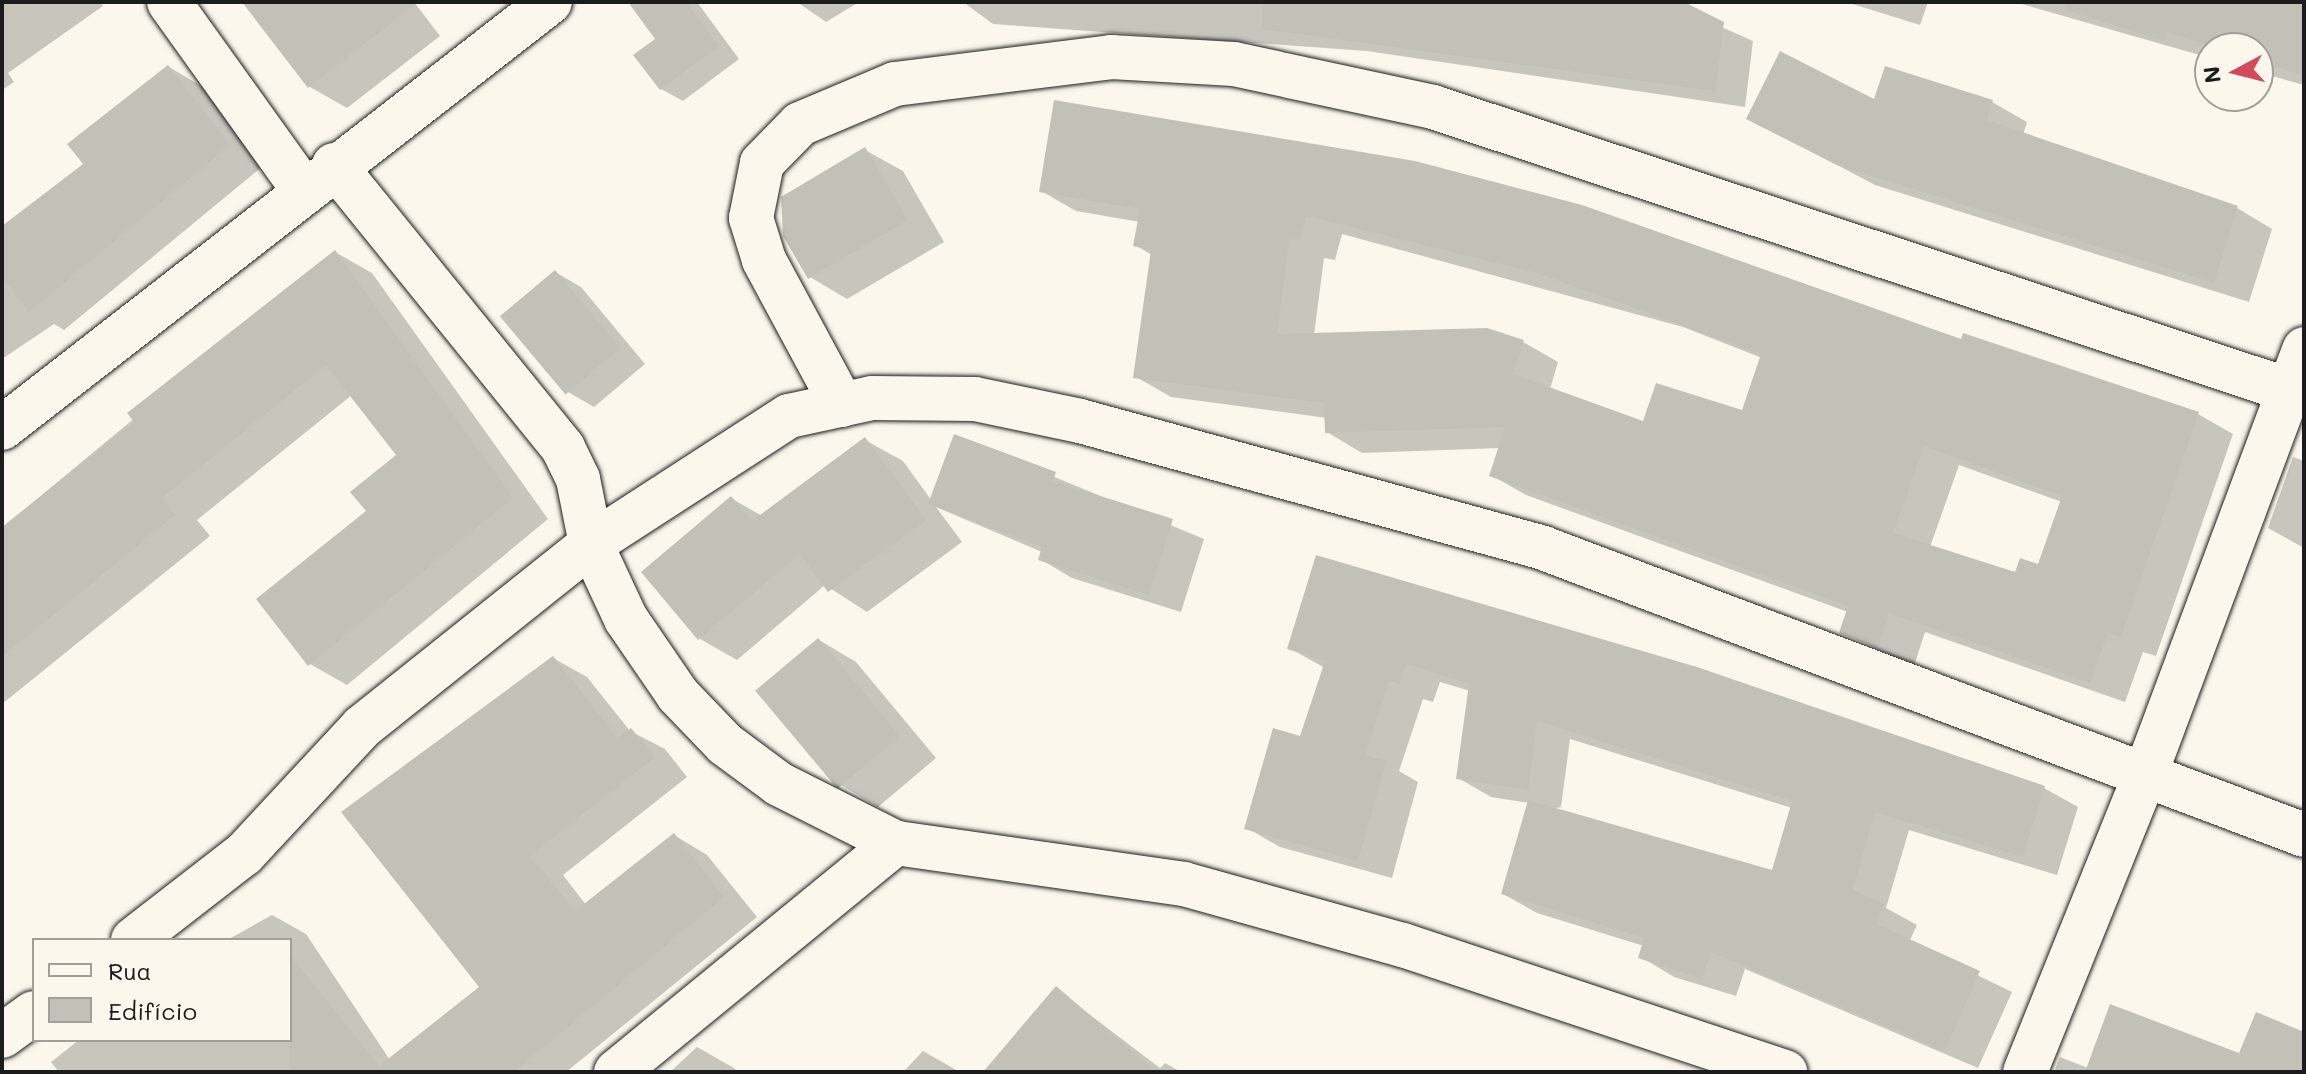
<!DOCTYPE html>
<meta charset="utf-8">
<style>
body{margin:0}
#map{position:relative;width:2306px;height:1074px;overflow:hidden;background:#fbf7ec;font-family:Mali,sans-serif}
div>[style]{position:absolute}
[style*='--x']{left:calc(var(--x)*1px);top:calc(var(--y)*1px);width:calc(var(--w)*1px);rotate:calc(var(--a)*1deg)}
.shadow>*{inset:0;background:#0003}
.building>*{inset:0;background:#c3c0b8;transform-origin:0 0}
.roads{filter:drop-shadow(0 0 2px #1c1c1c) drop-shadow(0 0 2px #1c1c1c)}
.minor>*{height:44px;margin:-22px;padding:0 22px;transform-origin:22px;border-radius:22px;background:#fbf7ec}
span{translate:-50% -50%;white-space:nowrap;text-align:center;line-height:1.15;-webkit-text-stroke:6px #fbf7ec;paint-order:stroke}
.frame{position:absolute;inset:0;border:4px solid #1c1c1c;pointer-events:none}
.legend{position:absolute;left:32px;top:938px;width:260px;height:104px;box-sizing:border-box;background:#fbf7ec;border:2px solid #a29f99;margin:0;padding:10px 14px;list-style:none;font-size:24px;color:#1c1c1c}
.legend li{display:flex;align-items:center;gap:16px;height:40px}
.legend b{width:40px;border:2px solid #a29f99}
.north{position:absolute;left:2194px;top:32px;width:80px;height:80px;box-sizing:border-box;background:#fbf7ec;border:2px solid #a29f99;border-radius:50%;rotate:263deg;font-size:22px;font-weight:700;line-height:32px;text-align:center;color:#1c1c1c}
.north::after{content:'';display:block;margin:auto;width:28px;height:36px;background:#d1495b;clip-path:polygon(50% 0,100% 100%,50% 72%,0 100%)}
</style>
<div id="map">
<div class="shadow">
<i style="clip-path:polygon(2px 2px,100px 2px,103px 6px,8px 73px,14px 82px,2px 90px)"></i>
<i style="clip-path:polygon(246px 2px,414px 2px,440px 36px,347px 108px,310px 87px)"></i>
<i style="clip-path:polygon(642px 2px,697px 2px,739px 59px,683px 101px,661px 89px,658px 39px)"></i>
<i style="clip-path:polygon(797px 2px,859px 2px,826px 22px)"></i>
<i style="clip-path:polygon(963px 2px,1665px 2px,1753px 41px,1745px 107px,1367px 51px,993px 24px)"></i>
<i style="clip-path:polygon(1846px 2px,1928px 2px,1920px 25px)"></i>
<i style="clip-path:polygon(2015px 2px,2304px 2px,2304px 85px,2258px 72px,2258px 48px,2210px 48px,2210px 58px)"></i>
<i style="clip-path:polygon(169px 67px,203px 87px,263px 166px,64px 330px,54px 324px,2px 359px,2px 229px,86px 164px)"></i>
<i style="clip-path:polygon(evenodd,1056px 102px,1962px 342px,2198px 414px,2233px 434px,2156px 656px,2143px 652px,2125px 702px,1925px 632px,1914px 666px,1841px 632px,1848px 612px,1526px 495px,1491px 475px,1500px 448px,1362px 453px,1327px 432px,1327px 418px,1171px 397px,1136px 377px,1152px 255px,1135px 245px,1140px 222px,1076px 211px,1041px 191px,1056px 102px,1342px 234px,1683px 327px,1762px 358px,1743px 413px,1644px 423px,1550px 389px,1558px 362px,1523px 342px,1314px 335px,1324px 258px,1335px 260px,1342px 234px,1056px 102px,1959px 465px,2062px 502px,2040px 567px,2016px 575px,1930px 547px,1959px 465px)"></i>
<i style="clip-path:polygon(1876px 102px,1992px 102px,2027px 122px,2023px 135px,2237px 208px,2272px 229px,2249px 302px,1875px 185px,1748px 118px)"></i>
<i style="clip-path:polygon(865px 150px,903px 171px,944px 242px,847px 299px,810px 277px)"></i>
<i style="clip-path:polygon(335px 252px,372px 273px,548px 519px,347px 685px,310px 664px,369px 512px,399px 455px,352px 395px,197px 520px,210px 536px,2px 704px,2px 528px)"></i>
<i style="clip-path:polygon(555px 272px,581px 287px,645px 364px,594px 407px,568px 392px)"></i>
<i style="clip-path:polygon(956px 436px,1204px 539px,1181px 612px,1072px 578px,1040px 559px,1042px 552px,936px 507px,962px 542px,867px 612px,825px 585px,737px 660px,700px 639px,731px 498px,762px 516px,865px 440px,903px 461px,932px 501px)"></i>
<i style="clip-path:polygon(2293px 457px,2304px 461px,2304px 548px,2268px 528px)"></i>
<i style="clip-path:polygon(819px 640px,856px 662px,936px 758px,878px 807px,841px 785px)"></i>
<i style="clip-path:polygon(evenodd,1289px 648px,1697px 669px,2044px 788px,2078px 807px,2057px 875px,1909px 830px,1886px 908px,1917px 925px,1909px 942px,2012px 992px,1978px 1068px,1745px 969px,1736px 996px,1674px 977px,1641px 957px,1644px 946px,1537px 913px,1503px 894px,1530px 803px,1491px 797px,1458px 778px,1470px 691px,1440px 682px,1433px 702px,1423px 699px,1399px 771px,1418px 782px,1392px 878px,1280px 847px,1247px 828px,1302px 739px,1325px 668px,1289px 648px,1570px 739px,1792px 808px,1773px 872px,1552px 809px,1561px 807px,1570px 739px)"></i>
<i style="clip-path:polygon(553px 658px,587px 677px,630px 731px,665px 749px,687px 777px,563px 875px,586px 905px,674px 835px,707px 855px,757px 917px,566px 1072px,59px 1072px,51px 1062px,79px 1040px,290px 1040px,290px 940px,227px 940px,272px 915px,306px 934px,390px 1060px,482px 987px)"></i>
<i style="clip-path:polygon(1056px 989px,1160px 1068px,1165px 1063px,1181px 1072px,986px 1072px)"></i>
<i style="clip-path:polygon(2304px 1035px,2304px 1072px,2054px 1072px,2060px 1057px,2088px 1068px,2240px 1056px)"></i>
<i style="clip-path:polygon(697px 1047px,734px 1068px,738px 1072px,670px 1072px)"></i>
<i style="clip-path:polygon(923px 1051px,958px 1071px,958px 1072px,903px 1072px)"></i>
</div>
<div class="building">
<i style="clip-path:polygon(242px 2px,418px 2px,308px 88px)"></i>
<i style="clip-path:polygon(628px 2px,686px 2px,719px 46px,660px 90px,633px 55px,655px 39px)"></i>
<i style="clip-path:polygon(1263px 2px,1684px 2px,1724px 22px,1715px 91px,1262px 29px)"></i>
<i style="clip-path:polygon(2066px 2px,2304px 2px,2304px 76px,2258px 61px,2258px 48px,2216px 48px,2167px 32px,2164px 41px,2065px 10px)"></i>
<i style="clip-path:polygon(1780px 51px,1874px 99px,1885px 66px,1993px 100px,1987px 120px,2238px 206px,2214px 283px,1837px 165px,1746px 119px)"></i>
<i style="clip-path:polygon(168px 65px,230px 145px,29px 312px,2px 277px,2px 226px,83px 164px,67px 144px)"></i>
<i style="clip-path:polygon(evenodd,1054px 100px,1415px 161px,1582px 205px,1961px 339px,1963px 333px,2199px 412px,2121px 637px,2108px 633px,2090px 683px,1889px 613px,1878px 648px,1839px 633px,1848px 606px,1489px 476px,1505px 427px,1325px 433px,1324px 403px,1133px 378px,1151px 250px,1133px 246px,1140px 209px,1039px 192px,1054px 100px,1307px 216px,1537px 273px,1761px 354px,1742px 410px,1656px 383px,1643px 421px,1513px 374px,1524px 340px,1487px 328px,1277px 334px,1289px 239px,1299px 241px,1307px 216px,1054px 100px,1924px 446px,2062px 496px,2038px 564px,2020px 558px,2015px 572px,1893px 533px,1924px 446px)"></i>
<i style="clip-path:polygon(865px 147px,908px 220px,808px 279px,783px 236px,781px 197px)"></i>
<i style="clip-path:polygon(335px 250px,513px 498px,308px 666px,256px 599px,366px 511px,350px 492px,396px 455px,326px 365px,162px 498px,175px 515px,2px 657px,2px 527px,134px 422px,127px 413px)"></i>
<i style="left:555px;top:270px;width:102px;height:72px;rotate:50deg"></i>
<i style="clip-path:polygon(954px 434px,1056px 472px,1053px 481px,1173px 519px,1149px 595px,1038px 560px,1042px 547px,928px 504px)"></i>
<i style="clip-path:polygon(865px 437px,926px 520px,828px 592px,800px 554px,698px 640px,641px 572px,731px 496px,752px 521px)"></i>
<i style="clip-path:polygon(1316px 555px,1697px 667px,2045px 786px,2023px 857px,1875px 812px,1853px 890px,1884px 904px,1876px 924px,1980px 971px,1945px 1051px,1711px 952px,1702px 979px,1638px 958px,1644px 938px,1501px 894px,1528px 800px,1772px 870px,1792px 801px,1537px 721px,1528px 790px,1456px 779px,1469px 684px,1406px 664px,1400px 684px,1389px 681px,1365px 755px,1386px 761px,1358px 861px,1244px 829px,1273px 728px,1300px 736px,1325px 661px,1287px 649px)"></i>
<i style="left:818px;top:638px;width:128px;height:82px;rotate:50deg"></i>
<i style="clip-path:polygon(553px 656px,618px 738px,631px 728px,655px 757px,530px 856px,575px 911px,674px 833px,724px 897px,514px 1072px,290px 1072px,290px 955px,379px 1066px,479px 987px,341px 812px)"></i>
<i style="clip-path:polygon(1056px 986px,1156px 1072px,983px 1072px)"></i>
<i style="clip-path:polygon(2110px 1004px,2239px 1053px,2256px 1012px,2304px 1032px,2304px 1072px,2085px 1072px)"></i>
</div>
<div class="roads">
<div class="minor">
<i style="--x:169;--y:2;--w:230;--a:54.4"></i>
<i style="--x:334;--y:165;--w:364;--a:51"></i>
<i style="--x:563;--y:448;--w:34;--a:64"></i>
<i style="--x:578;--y:479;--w:66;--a:78.7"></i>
<i style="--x:591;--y:544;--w:83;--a:65"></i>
<i style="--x:626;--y:619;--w:92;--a:55.6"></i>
<i style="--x:678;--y:695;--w:68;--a:46.2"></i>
<i style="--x:725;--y:744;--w:67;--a:36.5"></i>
<i style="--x:779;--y:784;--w:131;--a:26.8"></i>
<i style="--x:896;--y:843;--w:291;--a:8.1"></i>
<i style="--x:1184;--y:884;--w:227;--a:15.6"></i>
<i style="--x:1403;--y:945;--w:403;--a:18.4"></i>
<i style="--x:842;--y:405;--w:165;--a:-118.3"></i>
<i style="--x:764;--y:260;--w:44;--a:-107.2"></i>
<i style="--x:751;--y:218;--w:56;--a:-78.7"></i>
<i style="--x:762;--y:163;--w:54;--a:-45.7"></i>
<i style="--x:800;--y:124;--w:103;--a:-22.8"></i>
<i style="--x:895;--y:84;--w:218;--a:-7.1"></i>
<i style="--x:1111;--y:57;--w:123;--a:3.3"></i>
<i style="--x:1234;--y:64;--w:204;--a:12.2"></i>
<i style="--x:1433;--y:107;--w:917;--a:18.3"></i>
<i style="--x:2;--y:428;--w:694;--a:-37.86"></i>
<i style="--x:133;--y:940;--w:140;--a:-37.8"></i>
<i style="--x:244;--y:854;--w:173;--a:-47.1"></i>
<i style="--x:362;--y:727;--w:293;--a:-38.6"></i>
<i style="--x:591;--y:544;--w:236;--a:-32.9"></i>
<i style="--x:789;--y:416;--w:85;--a:-12.2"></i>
<i style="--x:872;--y:398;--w:103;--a:0.6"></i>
<i style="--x:975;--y:399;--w:107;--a:11.8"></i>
<i style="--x:1080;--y:421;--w:480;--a:15.3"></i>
<i style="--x:1543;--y:548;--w:813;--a:20.66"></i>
<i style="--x:2;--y:1036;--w:39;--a:-36"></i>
<i style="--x:616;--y:1072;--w:362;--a:-39.3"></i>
<i style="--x:2025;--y:1072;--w:317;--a:-68"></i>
<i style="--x:2144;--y:778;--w:458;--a:-69.5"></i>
</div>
</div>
<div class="frame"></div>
<ul class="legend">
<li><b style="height:10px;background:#fbf7ec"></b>Rua</li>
<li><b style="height:22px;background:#c3c0b8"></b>Edifício</li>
</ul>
<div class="north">N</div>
</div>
